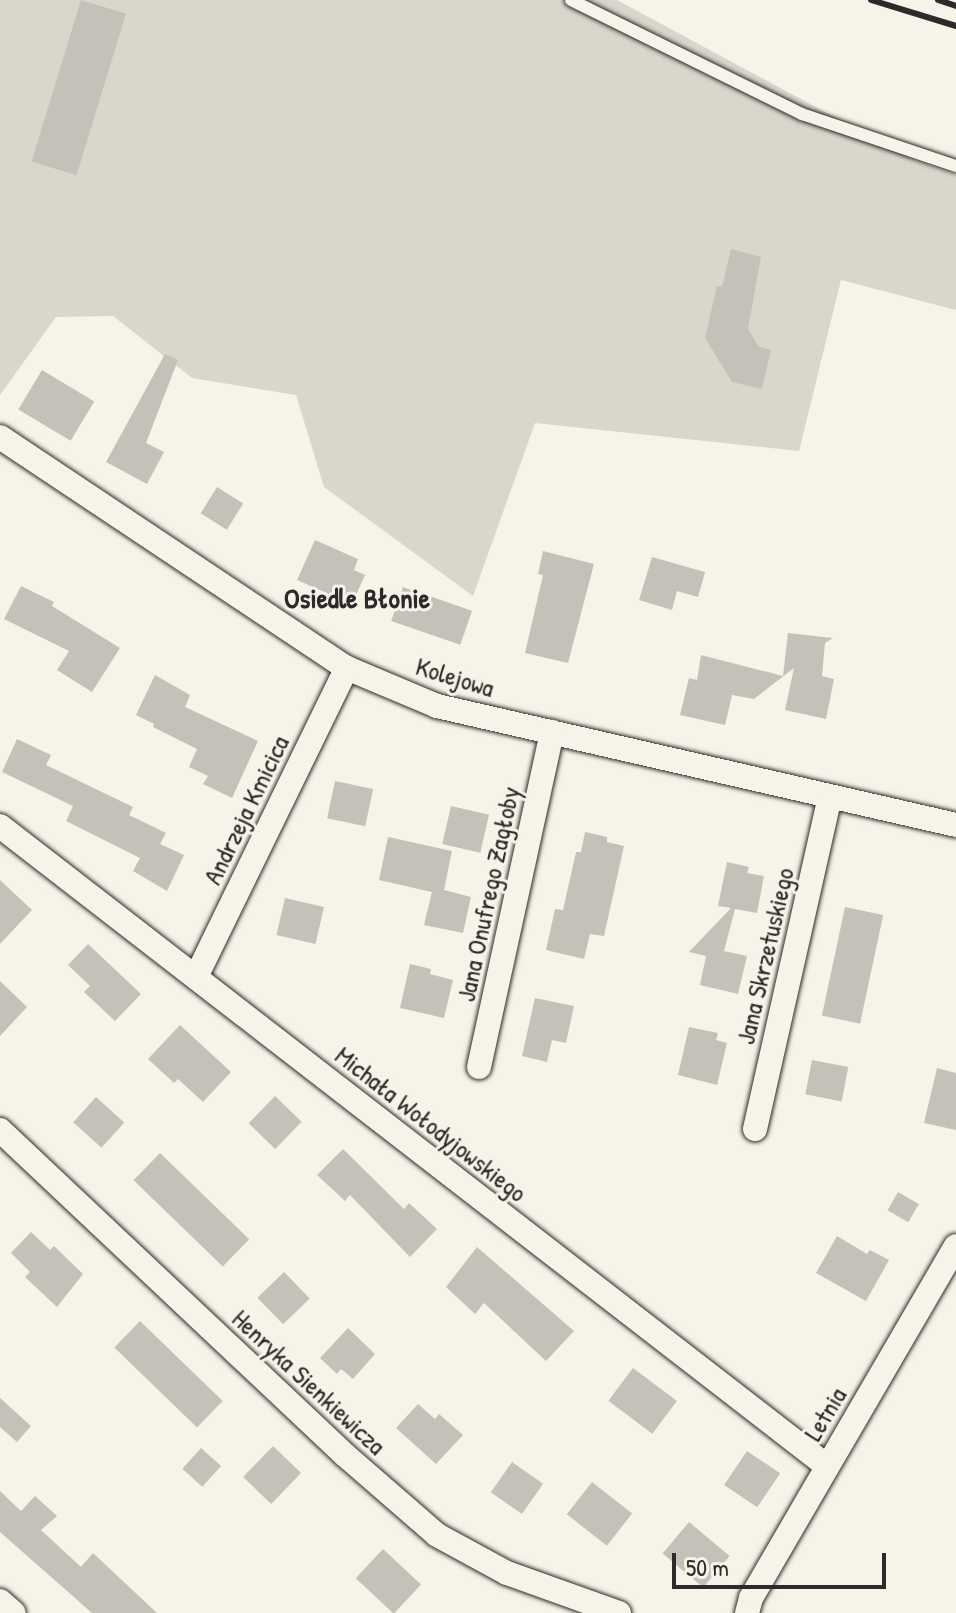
<!DOCTYPE html>
<meta charset="utf-8">
<style>
body{margin:0}
#map{position:relative;width:956px;height:1613px;overflow:hidden;background:#f7f3e8;font-family:"Patrick Hand",sans-serif}
div>[style]{position:absolute}
[style*='--x']{left:calc(var(--x)*1px);top:calc(var(--y)*1px);width:calc(var(--w)*1px);rotate:calc(var(--a)*1deg)}
.green>*{inset:0;background:#dad6cc}
.building>*{inset:0;background:#c4c1b9;transform-origin:0 0}
.roads{filter:drop-shadow(0 0 2px #2b2b2b) drop-shadow(0 0 2px #2b2b2b)}
.lane>*{height:12px;margin:-6px;padding:0 6px;transform-origin:6px;border-radius:6px;background:#f7f3e8}
.street>*{height:24px;margin:-12px;padding:0 12px;transform-origin:12px;border-radius:12px;background:#f7f3e8}
.rail>*{height:6px;margin:-3px;padding:0 3px;transform-origin:3px;border-radius:3px;background:#2b2b2b}
span{translate:-50% -50%;white-space:nowrap;text-align:center;line-height:1.15;-webkit-text-stroke:6px #f7f3e8;paint-order:stroke}
.street-label{font-size:26px;color:#2b2b2b}
.neighbourhood-label{font-size:28px;color:#2b2b2b;font-weight:700}
.scale{position:absolute;left:672px;top:1553px;width:214px;height:36px;box-sizing:border-box;border:4px solid #2b2b2b;border-top:0;padding-left:10px;font-size:24px;line-height:28px;white-space:nowrap;color:#2b2b2b;-webkit-text-stroke:6px #f7f3e8;paint-order:stroke}
</style>
<div id="map">
<div class="green">
<i style="clip-path:polygon(0 0,617px 0,914px 160px,956px 175px,956px 310px,841px 280px,799px 451px,535px 423px,473px 596px,324px 487px,296px 395px,192px 378px,113px 316px,56px 317px,0 395px)"></i>
</div>
<div class="building">
<i style="left:81px;top:0;width:47px;height:169px;rotate:17deg"></i>
<i style="clip-path:polygon(731px 249px,761px 257px,748px 329px,759px 347px,771px 350px,762px 389px,732px 382px,705px 338px,717px 286px,722px 287px)"></i>
<i style="clip-path:polygon(165px 354px,178px 360px,146px 443px,164px 452px,147px 484px,106px 462px)"></i>
<i style="left:42px;top:370px;width:61px;height:46px;rotate:31deg"></i>
<i style="left:217px;top:487px;width:31px;height:31px;rotate:32deg"></i>
<i style="clip-path:polygon(315px 540px,358px 559px,354px 570px,365px 575px,352px 604px,297px 580px)"></i>
<i style="clip-path:polygon(543px 551px,594px 564px,568px 663px,525px 653px,543px 575px,538px 574px)"></i>
<i style="clip-path:polygon(652px 557px,705px 572px,698px 597px,677px 591px,672px 610px,639px 600px)"></i>
<i style="clip-path:polygon(21px 586px,54px 602px,52px 606px,120px 648px,92px 692px,57px 670px,69px 651px,4px 619px)"></i>
<i style="left:403px;top:587px;width:73px;height:36px;rotate:19deg"></i>
<i style="clip-path:polygon(788px 633px,833px 638px,825px 643px,822px 676px,834px 679px,826px 719px,785px 710px,794px 668px,754px 699px,732px 695px,725px 725px,680px 715px,689px 678px,697px 680px,701px 655px,783px 676px)"></i>
<i style="clip-path:polygon(155px 675px,190px 695px,185px 707px,258px 741px,232px 798px,203px 784px,208px 776px,189px 767px,197px 749px,153px 727px,154px 724px,136px 715px)"></i>
<i style="clip-path:polygon(17px 739px,51px 755px,46px 765px,133px 807px,129px 815px,166px 833px,160px 844px,184px 855px,167px 891px,133px 871px,140px 858px,66px 821px,73px 806px,2px 772px)"></i>
<i style="left:335px;top:781px;width:39px;height:38px;rotate:12deg"></i>
<i style="left:451px;top:806px;width:39px;height:39px;rotate:13deg"></i>
<i style="clip-path:polygon(585px 832px,607px 837px,607px 842px,624px 846px,604px 936px,590px 934px,584px 959px,546px 950px,555px 909px,563px 910px,576px 852px,581px 852px)"></i>
<i style="clip-path:polygon(388px 837px,452px 851px,444px 890px,471px 897px,463px 933px,424px 925px,432px 892px,379px 880px)"></i>
<i style="clip-path:polygon(727px 862px,749px 867px,747px 873px,764px 876px,757px 913px,735px 909px,724px 951px,747px 956px,738px 994px,700px 985px,706px 956px,689px 952px,731px 908px,718px 906px)"></i>
<i style="clip-path:polygon(0 880px,32px 910px,0 944px)"></i>
<i style="left:285px;top:898px;width:40px;height:38px;rotate:13deg"></i>
<i style="left:845px;top:907px;width:39px;height:111px;rotate:12deg"></i>
<i style="clip-path:polygon(88px 944px,141px 994px,115px 1021px,84px 992px,90px 986px,68px 965px)"></i>
<i style="clip-path:polygon(410px 964px,431px 969px,430px 974px,453px 980px,444px 1018px,400px 1008px)"></i>
<i style="clip-path:polygon(0 981px,27px 1007px,0 1036px)"></i>
<i style="clip-path:polygon(535px 998px,574px 1006px,566px 1043px,552px 1040px,547px 1062px,522px 1056px)"></i>
<i style="clip-path:polygon(180px 1025px,231px 1072px,203px 1102px,178px 1079px,174px 1083px,148px 1059px)"></i>
<i style="clip-path:polygon(689px 1027px,718px 1033px,716px 1040px,727px 1043px,717px 1085px,678px 1075px)"></i>
<i style="left:812px;top:1060px;width:37px;height:35px;rotate:11deg"></i>
<i style="clip-path:polygon(937px 1068px,956px 1073px,956px 1130px,924px 1123px)"></i>
<i style="left:275px;top:1096px;width:37px;height:38px;rotate:44deg"></i>
<i style="left:96px;top:1097px;width:38px;height:34px;rotate:42deg"></i>
<i style="clip-path:polygon(343px 1149px,404px 1209px,409px 1203px,437px 1229px,410px 1257px,350px 1195px,345px 1201px,317px 1175px)"></i>
<i style="left:160px;top:1153px;width:124px;height:38px;rotate:44deg"></i>
<i style="left:898px;top:1192px;width:24px;height:21px;rotate:30deg"></i>
<i style="clip-path:polygon(31px 1232px,50px 1250px,54px 1246px,83px 1274px,57px 1307px,25px 1277px,30px 1272px,11px 1253px)"></i>
<i style="clip-path:polygon(837px 1236px,867px 1254px,870px 1250px,889px 1260px,866px 1301px,816px 1273px)"></i>
<i style="clip-path:polygon(477px 1247px,574px 1331px,546px 1361px,484px 1303px,475px 1314px,446px 1287px)"></i>
<i style="left:284px;top:1272px;width:37px;height:37px;rotate:46deg"></i>
<i style="left:140px;top:1321px;width:115px;height:37px;rotate:44deg"></i>
<i style="clip-path:polygon(348px 1328px,375px 1354px,353px 1379px,341px 1369px,337px 1374px,320px 1358px)"></i>
<i style="left:633px;top:1368px;width:55px;height:41px;rotate:37deg"></i>
<i style="clip-path:polygon(0 1398px,31px 1426px,17px 1442px,0 1427px)"></i>
<i style="clip-path:polygon(418px 1404px,435px 1419px,439px 1414px,463px 1435px,436px 1464px,396px 1428px)"></i>
<i style="left:273px;top:1446px;width:39px;height:43px;rotate:44deg"></i>
<i style="left:201px;top:1448px;width:27px;height:28px;rotate:42deg"></i>
<i style="left:747px;top:1451px;width:40px;height:41px;rotate:34deg"></i>
<i style="left:512px;top:1462px;width:38px;height:37px;rotate:35deg"></i>
<i style="left:592px;top:1482px;width:51px;height:41px;rotate:38deg"></i>
<i style="clip-path:polygon(0 1491px,21px 1511px,35px 1496px,57px 1516px,41px 1530px,81px 1567px,93px 1553px,157px 1613px,92px 1613px,0 1532px)"></i>
<i style="left:689px;top:1522px;width:53px;height:41px;rotate:40deg"></i>
<i style="left:383px;top:1549px;width:52px;height:40px;rotate:43deg"></i>
</div>
<div class="roads">
<div class="lane">
<i style="--x:571;--y:0;--w:258;--a:26.3"></i>
<i style="--x:802;--y:114;--w:163;--a:18.7"></i>
</div>
<div class="street">
<i style="--x:0;--y:437;--w:417;--a:33.7"></i>
<i style="--x:347;--y:668;--w:98;--a:22.9"></i>
<i style="--x:437;--y:706;--w:532;--a:12.91"></i>
<i style="--x:0;--y:826;--w:1046;--a:37.74"></i>
<i style="--x:196;--y:977;--w:344;--a:-64"></i>
<i style="--x:479;--y:1067;--w:343;--a:-77.7"></i>
<i style="--x:755;--y:1129;--w:341;--a:-77.3"></i>
<i style="--x:0;--y:1130;--w:474;--a:43.3"></i>
<i style="--x:345;--y:1455;--w:122;--a:41"></i>
<i style="--x:437;--y:1535;--w:80;--a:28.5"></i>
<i style="--x:507;--y:1573;--w:119;--a:19.7"></i>
<i style="--x:0;--y:1601;--w:18;--a:41"></i>
<i style="--x:747;--y:1613;--w:16;--a:-75"></i>
<i style="--x:751;--y:1598;--w:407;--a:-59.8"></i>
</div>
</div>
<div class="rail">
<i style="--x:871;--y:0;--w:89;--a:17"></i>
<i style="--x:938;--y:0;--w:19;--a:18"></i>
</div>
<div class="street-label">
<span style="left:455px;top:677px;rotate:17deg">Kolejowa</span>
<span style="left:246px;top:810px;rotate:-64deg">Andrzeja Kmicica</span>
<span style="left:488px;top:894px;rotate:-78deg">Jana Onufrego Zagłoby</span>
<span style="left:765px;top:956px;rotate:-77deg">Jana Skrzetuskiego</span>
<span style="left:431px;top:1124px;rotate:38deg">Michała Wołodyjowskiego</span>
<span style="left:309px;top:1382px;rotate:43deg">Henryka Sienkiewicza</span>
<span style="left:825px;top:1414px;rotate:-59deg">Letnia</span>
</div>
<div class="neighbourhood-label">
<span style="left:357px;top:598px">Osiedle Błonie</span>
</div>
<div class="scale">50 m</div>
</div>
